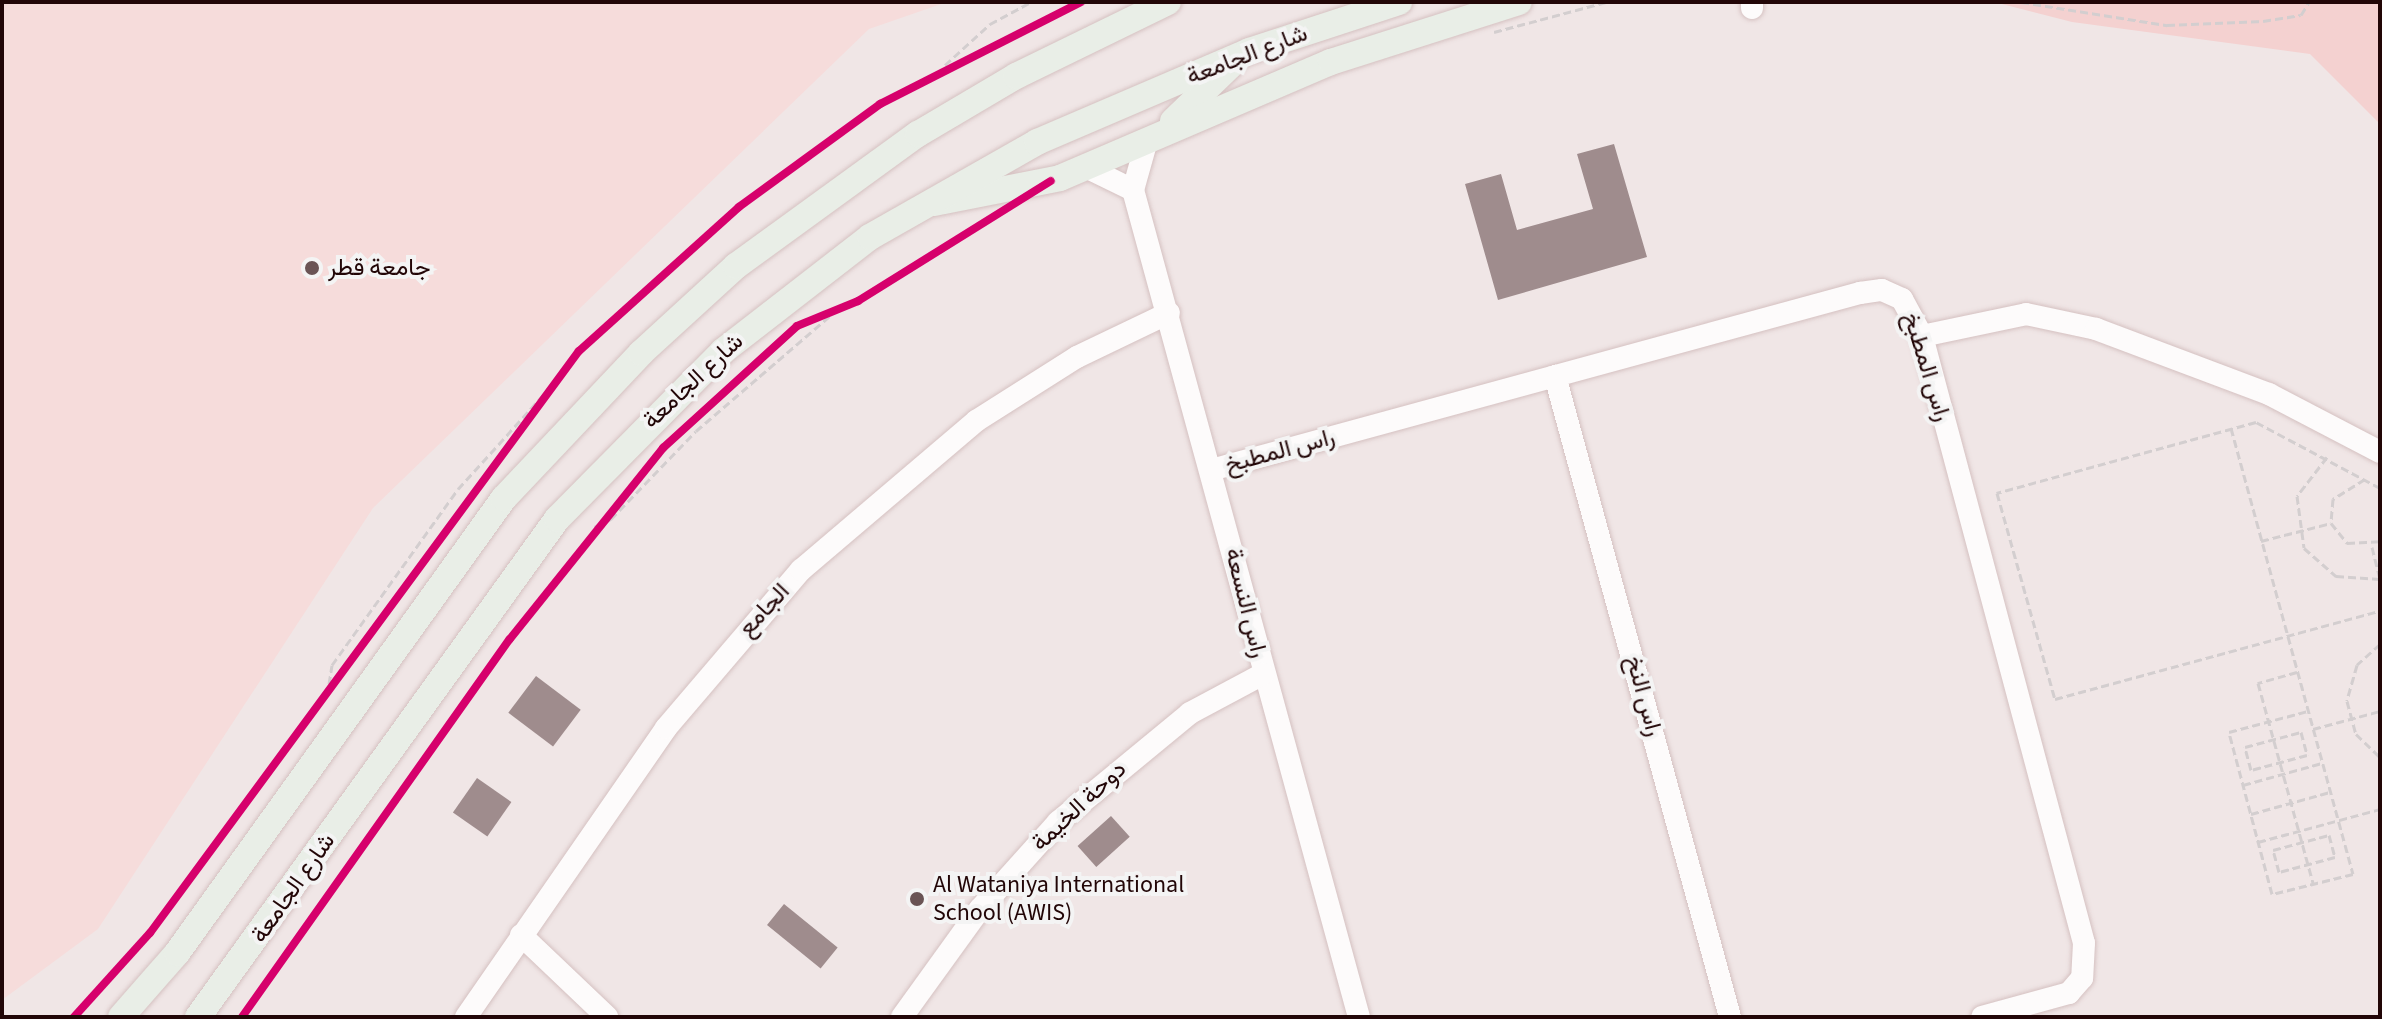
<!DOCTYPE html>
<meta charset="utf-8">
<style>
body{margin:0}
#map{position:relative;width:2382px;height:1019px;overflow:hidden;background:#f0e6e6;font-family:"Source Sans 3",Vazirmatn,sans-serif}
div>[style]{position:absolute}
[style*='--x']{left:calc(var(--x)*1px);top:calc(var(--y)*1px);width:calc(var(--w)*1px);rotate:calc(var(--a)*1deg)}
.built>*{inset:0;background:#f6dcdb}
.green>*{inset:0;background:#f4d1d0}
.building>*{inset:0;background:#9f8c8d;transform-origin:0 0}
.path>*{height:3px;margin-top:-1.5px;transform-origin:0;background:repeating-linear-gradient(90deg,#d3cecf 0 8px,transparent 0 12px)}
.roads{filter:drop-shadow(0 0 2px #d5c1c1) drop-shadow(0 0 2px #d5c1c1)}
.minor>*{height:22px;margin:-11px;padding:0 11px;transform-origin:11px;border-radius:11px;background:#fdfbfb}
.major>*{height:26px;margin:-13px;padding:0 13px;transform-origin:13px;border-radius:13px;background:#e9eee7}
.cycleway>*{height:8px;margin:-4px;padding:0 4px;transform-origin:4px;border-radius:4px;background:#d6006c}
.dots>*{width:22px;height:22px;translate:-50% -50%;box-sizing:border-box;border:4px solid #f4f4f4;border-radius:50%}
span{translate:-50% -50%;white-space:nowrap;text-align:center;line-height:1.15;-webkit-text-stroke:8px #f4f4f4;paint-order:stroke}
.street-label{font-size:24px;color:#220607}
.poi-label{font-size:24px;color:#220607}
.left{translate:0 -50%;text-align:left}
.frame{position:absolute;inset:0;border:4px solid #220607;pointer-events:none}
</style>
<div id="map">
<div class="built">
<i style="clip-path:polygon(2px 2px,947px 2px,869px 29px,373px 508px,98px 929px,2px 1000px)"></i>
</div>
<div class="green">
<i style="clip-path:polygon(1994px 2px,2380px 2px,2380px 124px,2310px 54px,2072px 22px)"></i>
</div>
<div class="building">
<i style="clip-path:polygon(1614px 144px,1647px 257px,1498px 300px,1465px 184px,1501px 174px,1517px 230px,1593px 209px,1577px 154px)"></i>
<i style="left:536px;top:676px;width:56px;height:46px;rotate:37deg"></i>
<i style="left:477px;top:778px;width:42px;height:42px;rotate:35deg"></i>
<i style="left:1111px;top:816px;width:28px;height:45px;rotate:48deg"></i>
<i style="left:784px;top:904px;width:69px;height:27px;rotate:39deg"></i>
</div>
<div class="path">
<i style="--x:2021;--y:2;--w:148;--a:9"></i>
<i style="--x:2167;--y:25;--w:96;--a:-2.4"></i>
<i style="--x:2263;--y:21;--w:38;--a:-9"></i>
<i style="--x:2301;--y:15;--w:15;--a:-58"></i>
<i style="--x:1494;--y:32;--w:116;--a:-15"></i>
<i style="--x:945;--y:65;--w:61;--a:-42.3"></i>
<i style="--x:990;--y:24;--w:47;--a:-28.2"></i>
<i style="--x:2231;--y:428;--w:462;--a:74.7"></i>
<i style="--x:2353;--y:874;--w:83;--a:166.1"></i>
<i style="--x:2272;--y:894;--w:168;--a:-104.9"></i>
<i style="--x:2229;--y:732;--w:82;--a:-14.9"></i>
<i style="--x:2327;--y:457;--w:49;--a:127.6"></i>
<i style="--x:2297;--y:496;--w:52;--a:82.3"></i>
<i style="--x:2304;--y:548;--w:43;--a:41.2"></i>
<i style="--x:2336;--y:576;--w:44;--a:3.9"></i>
<i style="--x:2365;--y:479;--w:38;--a:148"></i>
<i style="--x:2333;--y:499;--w:24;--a:95"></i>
<i style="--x:2331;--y:523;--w:26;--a:51"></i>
<i style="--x:2347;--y:543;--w:33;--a:-3"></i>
<i style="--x:2380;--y:488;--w:140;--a:-152"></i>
<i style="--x:2256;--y:422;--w:269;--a:164.7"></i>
<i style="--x:1997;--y:493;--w:214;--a:74.3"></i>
<i style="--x:2055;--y:699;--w:337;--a:-15.2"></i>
<i style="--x:594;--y:527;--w:19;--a:-25"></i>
<i style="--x:611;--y:519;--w:122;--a:-46"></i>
<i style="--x:696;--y:431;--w:187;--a:-40.7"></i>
<i style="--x:2261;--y:541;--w:72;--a:-14.4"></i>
<i style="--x:2372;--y:547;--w:32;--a:76"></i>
<i style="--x:2380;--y:644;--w:31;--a:138"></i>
<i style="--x:2357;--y:665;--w:37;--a:106"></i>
<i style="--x:2347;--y:701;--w:34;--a:75"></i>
<i style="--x:2356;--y:734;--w:33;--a:44"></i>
<i style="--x:2297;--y:672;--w:41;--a:164.2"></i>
<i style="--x:2258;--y:683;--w:207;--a:74.6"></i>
<i style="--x:329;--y:684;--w:19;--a:-81"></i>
<i style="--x:332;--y:665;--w:216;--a:-54.4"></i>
<i style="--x:458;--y:489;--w:147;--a:-47.8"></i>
<i style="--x:2380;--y:697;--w:3;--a:90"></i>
<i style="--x:2313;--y:729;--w:69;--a:-15"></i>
<i style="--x:2301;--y:732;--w:24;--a:75"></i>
<i style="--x:2307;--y:755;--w:58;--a:165"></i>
<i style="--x:2251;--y:770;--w:24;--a:-105"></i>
<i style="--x:2245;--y:747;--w:58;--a:-15"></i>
<i style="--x:2243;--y:785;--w:82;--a:-15.6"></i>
<i style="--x:2251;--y:814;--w:82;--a:-15.6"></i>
<i style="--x:2329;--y:835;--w:23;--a:75"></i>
<i style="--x:2335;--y:857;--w:58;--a:165"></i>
<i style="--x:2279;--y:872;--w:23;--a:-105"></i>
<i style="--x:2273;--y:850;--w:58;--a:-15"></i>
<i style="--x:2258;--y:842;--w:126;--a:-15.1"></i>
</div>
<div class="roads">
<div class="minor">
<i style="--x:1752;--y:2;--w:6;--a:90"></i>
<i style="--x:1147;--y:140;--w:52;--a:105.6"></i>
<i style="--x:1133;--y:190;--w:857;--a:74.72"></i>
<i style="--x:1086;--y:167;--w:52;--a:26.1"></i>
<i style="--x:1922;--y:336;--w:106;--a:-11.9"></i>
<i style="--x:2026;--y:314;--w:72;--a:12.1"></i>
<i style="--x:2096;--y:329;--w:185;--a:20.6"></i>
<i style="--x:2269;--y:394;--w:125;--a:27.6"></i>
<i style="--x:1555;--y:376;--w:664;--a:74.73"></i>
<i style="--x:1211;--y:470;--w:673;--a:-15.26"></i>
<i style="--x:1860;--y:293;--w:22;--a:-8"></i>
<i style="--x:1882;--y:290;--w:22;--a:24"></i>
<i style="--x:1902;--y:299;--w:42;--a:61.6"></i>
<i style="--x:1922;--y:336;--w:628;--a:75.06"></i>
<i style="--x:2084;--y:943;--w:35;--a:93"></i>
<i style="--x:2082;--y:978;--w:20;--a:131"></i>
<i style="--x:2069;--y:993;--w:90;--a:164.6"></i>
<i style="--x:521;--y:935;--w:119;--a:43.6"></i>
<i style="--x:466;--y:1017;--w:351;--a:-55.3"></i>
<i style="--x:666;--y:728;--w:208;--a:-49.5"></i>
<i style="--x:801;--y:570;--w:230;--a:-40.4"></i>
<i style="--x:976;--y:421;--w:120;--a:-32.4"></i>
<i style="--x:1077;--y:357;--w:102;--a:-25.6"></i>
<i style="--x:902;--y:1017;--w:133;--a:-54.2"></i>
<i style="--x:980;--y:909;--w:117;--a:-48.1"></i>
<i style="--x:1058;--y:822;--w:171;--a:-39.5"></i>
<i style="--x:1190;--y:713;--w:83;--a:-28.1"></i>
</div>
<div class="major">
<i style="--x:1173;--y:121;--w:81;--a:-44"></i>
<i style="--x:934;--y:203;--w:128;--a:-11.2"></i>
<i style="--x:1060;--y:178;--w:295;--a:-23.2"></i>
<i style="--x:1331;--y:62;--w:197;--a:-17.7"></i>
<i style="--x:121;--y:1017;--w:85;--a:-48.8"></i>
<i style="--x:177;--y:953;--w:560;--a:-54.3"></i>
<i style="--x:504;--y:498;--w:199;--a:-46.6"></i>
<i style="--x:641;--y:353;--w:129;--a:-42.5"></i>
<i style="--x:736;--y:266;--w:225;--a:-36"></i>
<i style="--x:918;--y:134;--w:114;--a:-30.6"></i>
<i style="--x:1016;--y:76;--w:169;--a:-26"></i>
<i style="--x:198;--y:1017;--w:614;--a:-54.21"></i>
<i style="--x:557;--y:519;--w:236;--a:-45.3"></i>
<i style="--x:723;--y:351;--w:186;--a:-37.8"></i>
<i style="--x:870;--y:237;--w:192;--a:-29.6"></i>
<i style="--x:1037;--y:142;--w:231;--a:-23.2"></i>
<i style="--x:1249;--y:51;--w:158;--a:-18.1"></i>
</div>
</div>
<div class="cycleway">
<i style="--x:74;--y:1017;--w:113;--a:-47.9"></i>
<i style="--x:150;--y:933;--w:723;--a:-53.61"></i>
<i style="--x:579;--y:351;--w:215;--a:-42"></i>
<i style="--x:739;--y:207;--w:175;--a:-36.1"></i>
<i style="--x:880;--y:104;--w:225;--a:-26.9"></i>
<i style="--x:242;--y:1017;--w:463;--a:-54.7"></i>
<i style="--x:510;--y:639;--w:245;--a:-51.3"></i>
<i style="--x:663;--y:448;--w:181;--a:-42.3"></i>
<i style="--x:797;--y:326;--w:66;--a:-22.3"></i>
<i style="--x:858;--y:301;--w:227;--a:-31.9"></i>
</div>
<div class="dots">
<i style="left:312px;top:268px;background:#6a5455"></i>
<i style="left:917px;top:899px;background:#6a5455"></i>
</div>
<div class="street-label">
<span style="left:1247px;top:55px;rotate:-21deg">شارع الجامعة</span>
<span style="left:1927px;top:367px;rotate:73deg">راس المطبخ</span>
<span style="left:693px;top:381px;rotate:-43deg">شارع الجامعة</span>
<span style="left:1280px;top:451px;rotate:-15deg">راس المطبخ</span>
<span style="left:1246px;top:603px;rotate:76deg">راس النسعة</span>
<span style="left:764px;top:610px;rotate:-47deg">الجامع</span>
<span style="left:1644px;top:696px;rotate:75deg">راس النخ</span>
<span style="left:1079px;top:806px;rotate:-43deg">دوحة الخيمة</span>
<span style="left:293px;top:888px;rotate:-55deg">شارع الجامعة</span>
</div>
<div class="poi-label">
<span class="left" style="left:328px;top:268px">جامعة قطر</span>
<span class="left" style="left:933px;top:899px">Al Wataniya International<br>School (AWIS)</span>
</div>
<div class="frame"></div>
</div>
